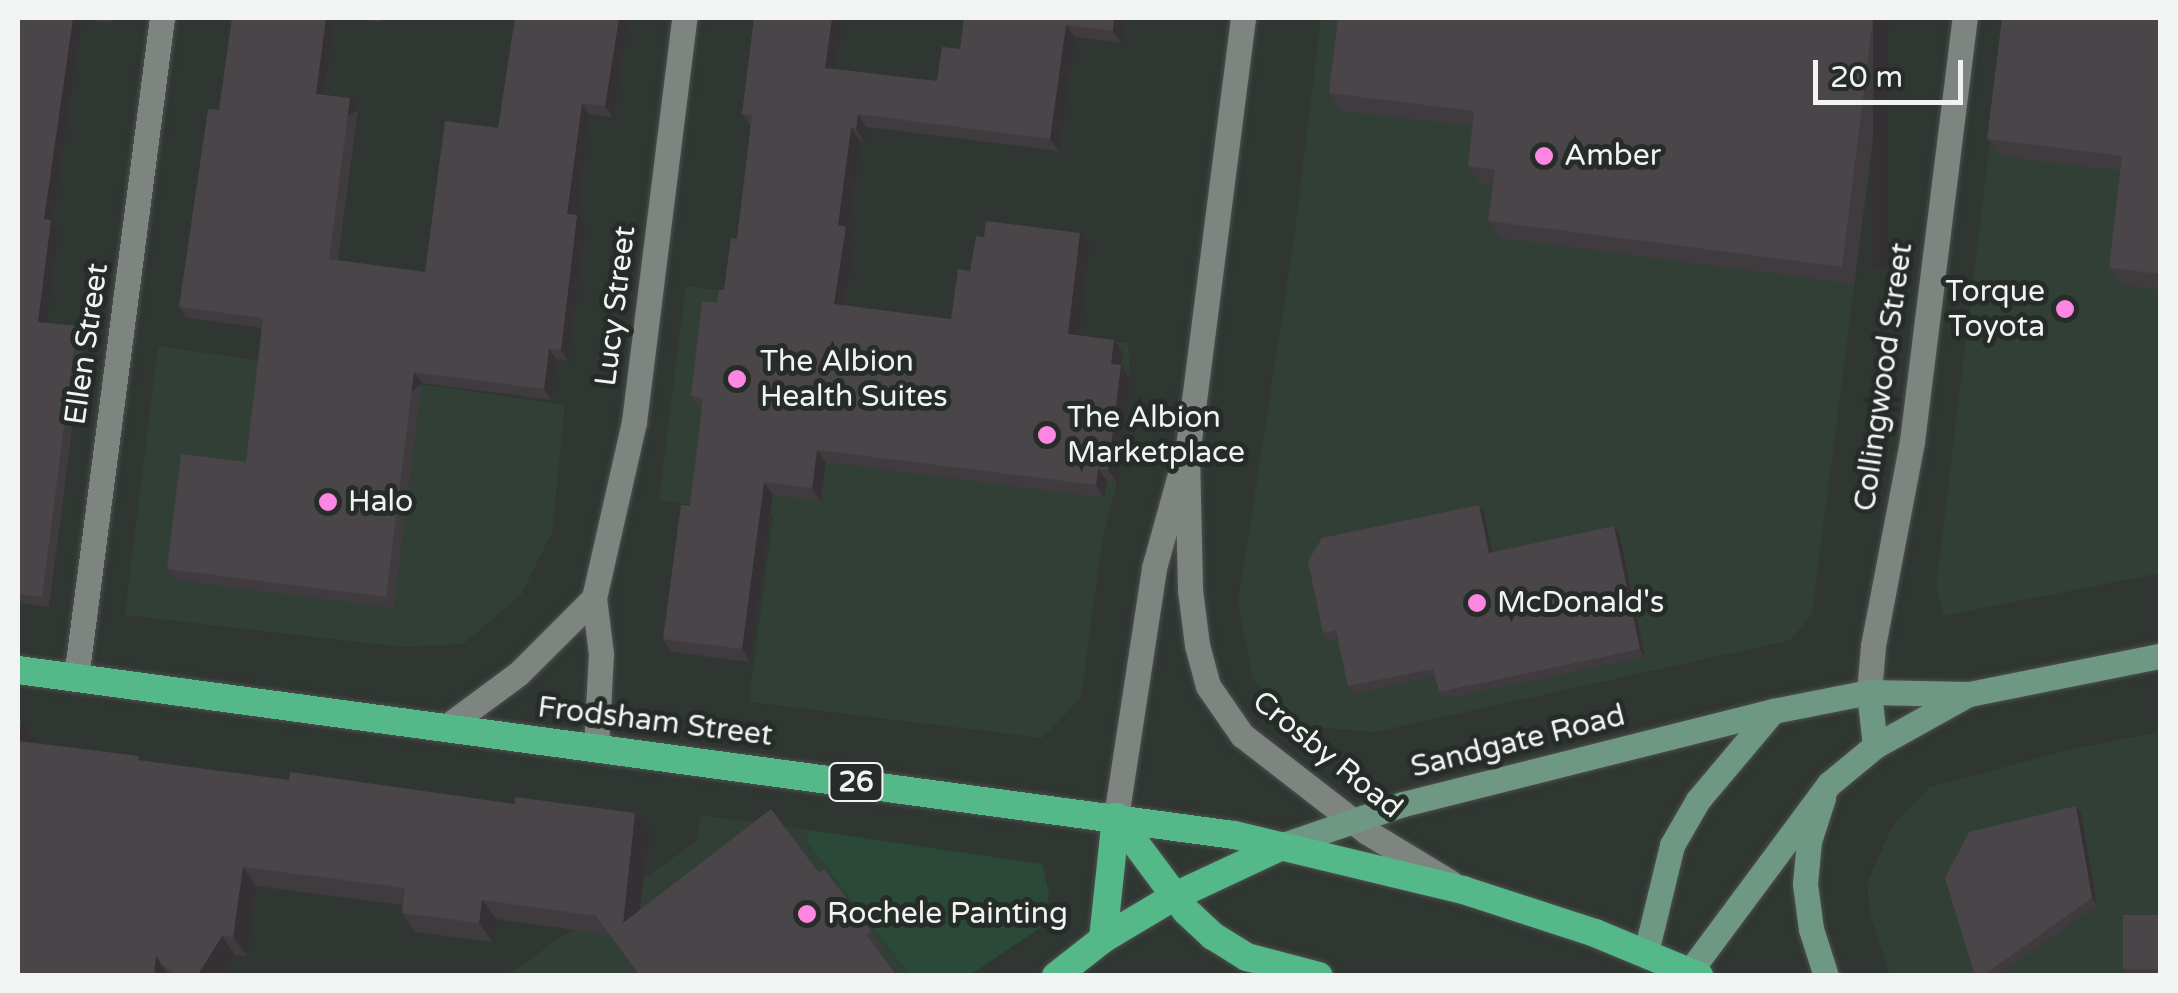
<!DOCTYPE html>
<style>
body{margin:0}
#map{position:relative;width:2178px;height:993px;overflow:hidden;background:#303632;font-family:"Varela Round",sans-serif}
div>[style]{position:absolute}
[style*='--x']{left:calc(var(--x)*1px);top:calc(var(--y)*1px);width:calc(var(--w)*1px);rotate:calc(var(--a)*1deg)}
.built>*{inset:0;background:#323f37}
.green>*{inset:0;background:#2a4939}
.roads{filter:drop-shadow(0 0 2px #4c514e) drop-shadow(0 0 2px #4c514e)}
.minor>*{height:25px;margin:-12.5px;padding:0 12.5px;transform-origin:12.5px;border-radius:12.5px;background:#7e8581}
.tertiary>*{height:25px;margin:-12.5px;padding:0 12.5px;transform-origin:12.5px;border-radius:12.5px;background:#7e8581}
.secondary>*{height:25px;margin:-12.5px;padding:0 12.5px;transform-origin:12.5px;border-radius:12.5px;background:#6e9884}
.trunk>*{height:28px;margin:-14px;padding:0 14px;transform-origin:14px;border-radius:14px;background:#54b889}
.wall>*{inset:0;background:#403b3f}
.shaded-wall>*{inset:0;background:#343033;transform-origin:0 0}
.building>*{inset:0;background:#4a4549;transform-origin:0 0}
.dots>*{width:28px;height:28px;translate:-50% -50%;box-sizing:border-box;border:5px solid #262c28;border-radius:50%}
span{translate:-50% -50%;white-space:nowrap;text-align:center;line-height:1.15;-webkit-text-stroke:10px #262c28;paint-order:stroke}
.shield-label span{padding:2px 8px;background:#262c28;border:2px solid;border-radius:8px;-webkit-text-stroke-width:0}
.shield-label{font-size:28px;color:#f1f4f2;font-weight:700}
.poi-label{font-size:30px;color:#f1f4f2}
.left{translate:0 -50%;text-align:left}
.right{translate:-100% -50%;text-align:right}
.street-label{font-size:30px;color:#f1f4f2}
.frame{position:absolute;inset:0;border:20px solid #f1f4f2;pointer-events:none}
.scale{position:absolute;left:1813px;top:60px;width:150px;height:45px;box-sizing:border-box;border:5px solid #f1f4f2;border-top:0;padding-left:12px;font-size:30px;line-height:35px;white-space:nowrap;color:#f1f4f2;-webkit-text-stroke:8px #262c28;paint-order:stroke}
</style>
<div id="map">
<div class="built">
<i style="clip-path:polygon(1321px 18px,1889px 18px,1812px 613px,1791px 640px,1375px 732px,1301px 726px,1253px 680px,1238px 604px,1294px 240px)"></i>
<i style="clip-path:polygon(2005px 18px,2160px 18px,2160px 573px,1944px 616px,1936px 587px)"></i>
<i style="clip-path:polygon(686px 286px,1128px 343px,1130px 378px,1117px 482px,1102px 541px,1081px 698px,1042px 738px,749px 702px,773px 516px,659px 500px)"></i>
<i style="clip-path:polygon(158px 346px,565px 405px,552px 532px,521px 595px,463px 644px,402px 647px,125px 615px)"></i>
<i style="clip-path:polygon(2160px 732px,2160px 975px,1890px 975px,1871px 918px,1867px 883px,1893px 825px,1930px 787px,2072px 749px)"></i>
<i style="clip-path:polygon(701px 815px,808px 830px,807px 842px,910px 975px,506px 976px,697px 841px)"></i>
</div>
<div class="green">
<i style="clip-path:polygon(808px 830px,1042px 864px,1049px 893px,1046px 924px,970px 975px,910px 975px,807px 842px)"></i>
</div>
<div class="roads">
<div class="minor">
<i style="--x:76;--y:678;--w:666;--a:-82.58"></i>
<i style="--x:1869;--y:692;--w:46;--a:-85"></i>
<i style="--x:1873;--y:646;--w:209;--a:-79.2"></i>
<i style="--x:1912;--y:441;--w:426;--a:-82.9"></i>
<i style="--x:446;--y:727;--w:89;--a:-36.4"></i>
<i style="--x:518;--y:674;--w:107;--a:-45"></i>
<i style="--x:596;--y:748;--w:94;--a:-87"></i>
<i style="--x:601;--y:654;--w:56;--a:-97.1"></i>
<i style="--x:594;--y:598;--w:180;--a:-77.2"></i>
<i style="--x:634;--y:422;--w:407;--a:-82.9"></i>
</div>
<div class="tertiary">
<i style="--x:1243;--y:18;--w:441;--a:97.3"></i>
<i style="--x:1187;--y:455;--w:135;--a:88.7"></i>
<i style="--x:1190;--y:590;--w:55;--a:82.7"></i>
<i style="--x:1197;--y:645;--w:42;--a:75"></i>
<i style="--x:1208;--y:686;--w:60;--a:55.2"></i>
<i style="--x:1242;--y:735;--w:158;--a:37.8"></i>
<i style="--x:1367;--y:832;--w:97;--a:31.1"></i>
<i style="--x:1116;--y:817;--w:252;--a:-81.3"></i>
<i style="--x:1154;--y:568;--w:98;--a:-74.5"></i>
</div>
<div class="secondary">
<i style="--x:1869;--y:692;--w:54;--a:83.7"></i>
<i style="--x:1823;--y:798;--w:45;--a:108"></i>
<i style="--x:1809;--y:841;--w:43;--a:95.3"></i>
<i style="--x:1805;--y:884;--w:45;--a:82.4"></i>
<i style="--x:1811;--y:929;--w:49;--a:72.3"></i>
<i style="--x:1283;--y:845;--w:127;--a:-18.9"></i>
<i style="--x:1403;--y:804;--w:382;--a:-14.1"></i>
<i style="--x:1773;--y:711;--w:98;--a:-11.2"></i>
<i style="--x:1869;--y:692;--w:100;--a:1.1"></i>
<i style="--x:1969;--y:694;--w:195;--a:-11.3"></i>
<i style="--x:1646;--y:952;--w:110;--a:-76.3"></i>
<i style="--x:1672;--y:845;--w:52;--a:-60"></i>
<i style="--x:1698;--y:800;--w:116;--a:-49.9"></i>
<i style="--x:1690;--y:971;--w:233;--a:-53.4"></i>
<i style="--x:1829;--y:784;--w:60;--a:-39.6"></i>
<i style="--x:1875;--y:746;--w:103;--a:-29.1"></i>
</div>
<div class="trunk">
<i style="--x:18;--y:670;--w:1227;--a:7.73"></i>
<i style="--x:1234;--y:835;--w:236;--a:13.5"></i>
<i style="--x:1463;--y:890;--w:139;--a:18"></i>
<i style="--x:1595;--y:933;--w:113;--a:22.5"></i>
<i style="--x:1116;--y:817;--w:117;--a:53.3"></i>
<i style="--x:1186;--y:911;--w:37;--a:43"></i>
<i style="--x:1213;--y:936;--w:40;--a:32"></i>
<i style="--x:1247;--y:957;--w:74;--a:14.8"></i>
<i style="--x:1103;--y:939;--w:123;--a:-83.9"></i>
<i style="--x:1056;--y:976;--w:60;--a:-38.2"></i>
<i style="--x:1103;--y:939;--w:84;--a:-30.8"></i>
<i style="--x:1175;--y:896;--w:118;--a:-25"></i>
</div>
</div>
<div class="wall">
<i style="clip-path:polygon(18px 18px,112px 18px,112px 23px,82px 19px,52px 222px,58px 230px,46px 323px,77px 326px,84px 337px,49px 607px,18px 603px)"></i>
<i style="clip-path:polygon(232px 18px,335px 18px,325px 95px,350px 98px,358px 109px,338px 260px,425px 272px,498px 128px,515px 18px,628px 18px,613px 117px,589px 114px,576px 215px,585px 226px,568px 361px,556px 359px,551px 400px,422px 383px,394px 608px,174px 580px,167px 569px,246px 462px,262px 328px,186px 318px,179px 307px,219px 110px)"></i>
<i style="clip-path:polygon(347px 18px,381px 18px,381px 22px)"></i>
<i style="clip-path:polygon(754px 18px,843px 18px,835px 69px,937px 81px,960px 49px,964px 18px,1125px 18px,1121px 43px,1075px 37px,1059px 151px,866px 127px,864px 141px,860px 141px,848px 230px,855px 239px,845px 306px,951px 319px,970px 271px,1089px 246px,1078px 335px,1114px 340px,1123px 353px,1121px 365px,1130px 378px,1117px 482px,1107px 481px,1104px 498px,826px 462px,821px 501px,773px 495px,750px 662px,672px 652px,663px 639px,690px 506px,702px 409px,700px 409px,691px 396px,717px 303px,724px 290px,737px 239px,751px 126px,742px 114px)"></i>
<i style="clip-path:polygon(1338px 18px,1888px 18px,1854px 284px,1501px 238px,1488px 221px,1493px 185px,1480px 184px,1468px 166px,1472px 126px,1341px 111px,1329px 93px)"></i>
<i style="clip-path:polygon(2160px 18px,2160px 290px,2121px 285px,2109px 268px,2120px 171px,1999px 156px,1987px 139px,2083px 19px)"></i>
<i style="clip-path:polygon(1479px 505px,1484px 512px,1492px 552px,1619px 533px,1645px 657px,1444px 699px,1439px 692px,1435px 676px,1353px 694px,1348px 686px,1337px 638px,1328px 641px,1323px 633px)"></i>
<i style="clip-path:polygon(21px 721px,34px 740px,34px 743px,142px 761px,649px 832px,640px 910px,819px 873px,871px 931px,884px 950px,880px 954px,609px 935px,496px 919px,493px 942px,415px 932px,402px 913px,403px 905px,256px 886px,247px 956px,235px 955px,222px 976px,18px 976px)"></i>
<i style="clip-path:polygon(2076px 806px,2081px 813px,2097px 905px,1997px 976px,1975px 976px)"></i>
<i style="clip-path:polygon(2160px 915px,2160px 976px,2128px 976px,2124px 969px)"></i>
</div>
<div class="shaded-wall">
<i style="clip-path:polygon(73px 18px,80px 18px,82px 19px,52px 222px,58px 230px,45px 332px,38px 322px,44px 219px)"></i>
<i style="clip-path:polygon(326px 18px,335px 18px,323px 105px,316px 94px)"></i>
<i style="clip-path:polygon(619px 18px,628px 18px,613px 117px,605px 106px)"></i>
<i style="clip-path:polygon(832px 18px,843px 18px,833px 80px,825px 68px)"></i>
<i style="clip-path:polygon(1114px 18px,1125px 18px,1121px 43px,1113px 31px)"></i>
<i style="left:1873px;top:18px;width:15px;height:251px"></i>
<i style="clip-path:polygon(1066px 25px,1075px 37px,1059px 151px,1050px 139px)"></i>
<i style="left:350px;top:98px;width:14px;height:162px;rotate:54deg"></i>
<i style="clip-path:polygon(582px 103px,589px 114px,575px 225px,567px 214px)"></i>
<i style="clip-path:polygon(858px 114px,866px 127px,864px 141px,856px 129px)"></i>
<i style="clip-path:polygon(851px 128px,860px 141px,848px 230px,855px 239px,843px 317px,834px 304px,838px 225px)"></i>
<i style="clip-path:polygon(577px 215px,585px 226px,568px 361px,561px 350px)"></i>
<i style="clip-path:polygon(1080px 233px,1089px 246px,1077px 347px,1068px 334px)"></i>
<i style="left:77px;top:326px;width:13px;height:273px;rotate:58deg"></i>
<i style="clip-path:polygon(1114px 340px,1123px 353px,1121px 365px,1130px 378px,1117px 482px,1108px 470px,1111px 364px)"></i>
<i style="clip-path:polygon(549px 349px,556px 359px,551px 400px,544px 389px)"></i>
<i style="left:414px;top:372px;width:14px;height:227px;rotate:54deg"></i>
<i style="clip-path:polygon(817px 450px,826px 462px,821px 501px,812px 488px)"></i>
<i style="clip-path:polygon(1098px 469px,1107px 481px,1104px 498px,1096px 485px)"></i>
<i style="clip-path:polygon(764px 482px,773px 495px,750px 662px,742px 649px)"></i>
<i style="clip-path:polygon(1479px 505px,1484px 512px,1494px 560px,1489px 553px)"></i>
<i style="clip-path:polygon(1614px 526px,1619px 533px,1645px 657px,1640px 649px)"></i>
<i style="clip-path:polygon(21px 721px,34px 740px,32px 760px,18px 741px)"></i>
<i style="clip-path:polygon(2076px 806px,2081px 813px,2097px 905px,2092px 898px)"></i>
<i style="clip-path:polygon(635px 813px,649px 832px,636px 942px,623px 923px)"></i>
<i style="clip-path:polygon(243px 867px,256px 886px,247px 956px,233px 937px)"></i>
<i style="clip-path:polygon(482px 900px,496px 919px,493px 942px,479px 923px)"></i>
<i style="clip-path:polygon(222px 936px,235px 955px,222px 976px,197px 976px)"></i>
<i style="clip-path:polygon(156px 956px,169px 976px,154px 976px)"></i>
</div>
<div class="building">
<i style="clip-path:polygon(18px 18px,73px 18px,44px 219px,51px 220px,38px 322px,77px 326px,42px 597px,18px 594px)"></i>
<i style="clip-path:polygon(232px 18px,326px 18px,316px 94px,350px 98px,329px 259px,425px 272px,445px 121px,498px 128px,515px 18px,619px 18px,605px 106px,582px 103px,567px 214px,577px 215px,561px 350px,549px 349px,544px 389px,414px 372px,386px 597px,167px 569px,181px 454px,246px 462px,263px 318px,179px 307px,208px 109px,219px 110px)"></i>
<i style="clip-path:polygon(754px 18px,832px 18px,825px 68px,937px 81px,942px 47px,960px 49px,964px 18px,1114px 18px,1113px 31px,1066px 25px,1050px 139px,858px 114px,856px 129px,851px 128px,838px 225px,846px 227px,834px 304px,951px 319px,958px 269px,970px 271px,976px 236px,984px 237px,986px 221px,1080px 233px,1068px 334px,1114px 340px,1111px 364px,1121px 365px,1108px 470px,1098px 469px,1096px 485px,817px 450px,812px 488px,764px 482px,742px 649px,663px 639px,681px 505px,690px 506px,703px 398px,691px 396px,702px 301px,717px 303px,719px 290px,724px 290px,731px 238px,737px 239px,752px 115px,742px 114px)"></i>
<i style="clip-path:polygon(1338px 18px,1873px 18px,1842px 267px,1488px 221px,1495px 170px,1468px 166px,1474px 111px,1329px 93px)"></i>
<i style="clip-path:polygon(2002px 18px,2069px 18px,2083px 19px,2083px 18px,2160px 18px,2160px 274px,2109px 268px,2122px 156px,1987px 139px)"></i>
<i style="clip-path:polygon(1479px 505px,1489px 553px,1614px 526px,1640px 649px,1439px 692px,1433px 669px,1348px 686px,1336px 630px,1323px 633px,1308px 561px,1322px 538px)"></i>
<i style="clip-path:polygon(18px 721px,21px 721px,18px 741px,139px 756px,138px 760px,289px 780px,290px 772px,515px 804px,515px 797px,635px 813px,623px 923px,771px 809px,819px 873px,824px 869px,871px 931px,866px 935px,897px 976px,640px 976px,596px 916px,482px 900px,479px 923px,402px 913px,405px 888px,243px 867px,233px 937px,222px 936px,197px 976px,180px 976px,162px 965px,156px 956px,154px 976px,18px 976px)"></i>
<i style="clip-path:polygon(2076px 806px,2092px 898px,1982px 976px,1975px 976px,1945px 878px,1969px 832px)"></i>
<i style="left:2123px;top:915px;width:37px;height:54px"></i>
</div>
<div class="dots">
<i style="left:1544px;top:156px;background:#fd86e2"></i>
<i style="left:2065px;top:309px;background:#fd86e2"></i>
<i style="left:737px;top:379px;background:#fd86e2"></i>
<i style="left:1047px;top:435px;background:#fd86e2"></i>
<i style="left:328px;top:502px;background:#fd86e2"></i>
<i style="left:1477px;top:603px;background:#fd86e2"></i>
<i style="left:807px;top:914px;background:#fd86e2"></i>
</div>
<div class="shield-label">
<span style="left:856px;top:782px">26</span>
</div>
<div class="poi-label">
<span class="left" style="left:1564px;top:156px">Amber</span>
<span class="right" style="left:2045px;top:309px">Torque<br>Toyota</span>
<span class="left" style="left:760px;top:379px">The Albion<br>Health Suites</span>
<span class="left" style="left:1067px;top:435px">The Albion<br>Marketplace</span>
<span class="left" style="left:348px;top:502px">Halo</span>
<span class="left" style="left:1497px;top:603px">McDonald's</span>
<span class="left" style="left:827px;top:914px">Rochele Painting</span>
</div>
<div class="street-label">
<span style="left:616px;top:306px;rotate:-83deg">Lucy Street</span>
<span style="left:87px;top:344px;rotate:-82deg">Ellen Street</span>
<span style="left:1884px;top:377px;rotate:-82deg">Collingwood Street</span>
<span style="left:655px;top:722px;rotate:7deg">Frodsham Street</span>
<span style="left:1518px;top:742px;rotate:-14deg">Sandgate Road</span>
<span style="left:1327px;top:755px;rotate:39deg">Crosby Road</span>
</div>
<div class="frame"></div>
<div class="scale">20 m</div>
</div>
